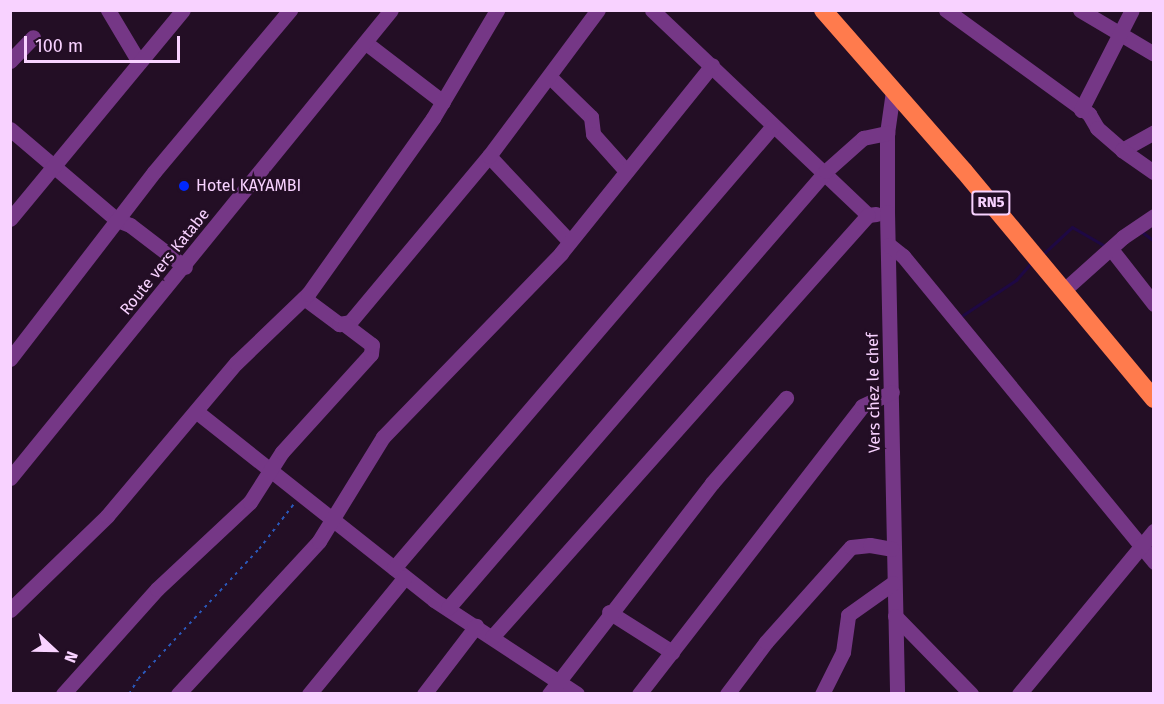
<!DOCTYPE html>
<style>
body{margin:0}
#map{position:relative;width:1164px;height:704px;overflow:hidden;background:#230e25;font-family:"Fira Sans",sans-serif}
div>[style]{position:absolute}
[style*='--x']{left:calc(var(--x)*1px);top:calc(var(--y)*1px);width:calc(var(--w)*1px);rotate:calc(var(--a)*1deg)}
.stream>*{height:3px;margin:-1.5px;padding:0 1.5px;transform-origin:1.5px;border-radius:1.5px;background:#1e0844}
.path>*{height:1.5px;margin-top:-0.75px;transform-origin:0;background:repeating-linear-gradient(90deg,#2a58bb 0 3px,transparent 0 7.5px)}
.minor>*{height:15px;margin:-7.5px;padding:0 7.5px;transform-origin:7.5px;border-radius:7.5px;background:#753786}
.highway>*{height:18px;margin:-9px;padding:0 9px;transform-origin:9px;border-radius:9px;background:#ff7b4d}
.dots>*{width:16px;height:16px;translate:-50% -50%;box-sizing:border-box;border:3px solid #230e25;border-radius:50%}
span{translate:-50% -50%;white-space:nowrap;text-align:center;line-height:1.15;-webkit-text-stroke:5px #230e25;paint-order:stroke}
.shield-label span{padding:2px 4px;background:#230e25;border:2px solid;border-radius:4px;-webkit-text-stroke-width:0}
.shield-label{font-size:15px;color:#f8d2ff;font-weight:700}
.poi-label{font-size:16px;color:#f8d2ff}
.left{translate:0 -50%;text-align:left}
.street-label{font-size:16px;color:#f8d2ff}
.frame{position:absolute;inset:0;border:12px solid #f8d2ff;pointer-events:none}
.north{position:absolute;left:24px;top:620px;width:60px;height:60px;-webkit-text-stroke:4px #230e25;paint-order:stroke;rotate:112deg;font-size:16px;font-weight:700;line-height:24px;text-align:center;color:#f8d2ff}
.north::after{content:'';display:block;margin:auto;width:21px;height:27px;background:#f8d2ff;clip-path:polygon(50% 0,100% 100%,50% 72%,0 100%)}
.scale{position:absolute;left:24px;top:36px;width:156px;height:27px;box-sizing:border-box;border:3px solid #f8d2ff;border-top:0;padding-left:8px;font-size:18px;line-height:21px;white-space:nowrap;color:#f8d2ff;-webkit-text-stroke:4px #230e25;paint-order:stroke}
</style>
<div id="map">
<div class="stream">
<i style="--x:1142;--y:232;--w:15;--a:37"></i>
<i style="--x:1042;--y:255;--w:41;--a:-43"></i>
<i style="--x:1072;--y:227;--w:36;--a:30"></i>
<i style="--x:963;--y:315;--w:64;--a:-33.4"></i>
<i style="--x:1016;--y:280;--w:23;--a:-49"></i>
</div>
<div class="path">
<i style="--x:129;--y:694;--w:17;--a:-59"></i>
<i style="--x:138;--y:679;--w:178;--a:-47.1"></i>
<i style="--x:259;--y:549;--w:56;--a:-52.3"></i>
</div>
<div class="minor">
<i style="--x:108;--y:10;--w:61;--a:59.2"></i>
<i style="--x:652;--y:10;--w:298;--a:43.5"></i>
<i style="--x:868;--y:215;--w:8;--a:-7"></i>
<i style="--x:946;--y:10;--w:177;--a:36"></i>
<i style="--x:1089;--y:114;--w:16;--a:60"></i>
<i style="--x:1097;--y:128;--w:33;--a:41"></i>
<i style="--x:1122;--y:150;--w:37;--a:-29"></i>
<i style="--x:1080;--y:10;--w:86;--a:30.7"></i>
<i style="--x:366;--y:43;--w:97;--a:37.5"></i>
<i style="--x:10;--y:61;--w:33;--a:-46"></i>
<i style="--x:551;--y:78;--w:56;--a:44.3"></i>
<i style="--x:591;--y:117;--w:17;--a:83"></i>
<i style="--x:593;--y:134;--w:50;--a:48.3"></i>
<i style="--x:893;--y:91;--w:42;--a:98.1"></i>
<i style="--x:887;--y:133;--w:79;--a:90"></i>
<i style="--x:887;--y:212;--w:482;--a:88.8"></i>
<i style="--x:1081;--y:110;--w:112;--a:-63"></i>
<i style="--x:10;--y:129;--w:140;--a:40.4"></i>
<i style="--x:117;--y:220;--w:14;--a:21"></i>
<i style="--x:130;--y:225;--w:69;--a:37.4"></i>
<i style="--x:1122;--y:150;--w:39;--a:35"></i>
<i style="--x:489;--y:156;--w:117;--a:46.7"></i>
<i style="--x:10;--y:219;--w:271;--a:-50.4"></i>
<i style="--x:889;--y:245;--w:18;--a:38"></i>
<i style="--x:903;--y:256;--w:396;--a:50.6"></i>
<i style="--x:1111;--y:249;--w:70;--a:52"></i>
<i style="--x:1064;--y:290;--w:79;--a:-41.9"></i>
<i style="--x:1123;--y:237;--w:37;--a:-34"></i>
<i style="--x:304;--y:298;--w:44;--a:36.6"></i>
<i style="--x:339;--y:324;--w:11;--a:-10"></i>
<i style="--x:350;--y:322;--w:217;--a:-50.1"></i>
<i style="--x:489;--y:156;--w:182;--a:-53.3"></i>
<i style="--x:10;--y:359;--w:236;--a:-52.4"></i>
<i style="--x:154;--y:172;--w:212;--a:-50"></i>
<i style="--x:197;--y:412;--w:303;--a:38.4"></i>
<i style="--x:434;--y:600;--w:171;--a:33.3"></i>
<i style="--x:10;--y:478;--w:603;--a:-50.85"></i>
<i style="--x:394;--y:568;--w:582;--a:-49.39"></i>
<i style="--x:448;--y:608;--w:578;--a:-49.14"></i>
<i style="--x:826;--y:171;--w:50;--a:-41.7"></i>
<i style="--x:863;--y:138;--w:25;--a:-12"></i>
<i style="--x:10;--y:610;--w:135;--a:-44.1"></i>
<i style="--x:107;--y:516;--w:200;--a:-49.9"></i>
<i style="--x:236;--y:363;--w:100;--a:-43.8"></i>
<i style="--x:308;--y:294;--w:216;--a:-54.6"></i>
<i style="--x:433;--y:118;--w:126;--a:-59.3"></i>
<i style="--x:609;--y:612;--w:75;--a:32.4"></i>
<i style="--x:895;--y:616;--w:109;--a:45.7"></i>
<i style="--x:492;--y:637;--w:565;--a:-48.3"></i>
<i style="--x:63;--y:694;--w:141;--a:-48.2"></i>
<i style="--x:157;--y:589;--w:127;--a:-43.1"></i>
<i style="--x:250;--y:502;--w:59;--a:-57.4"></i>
<i style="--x:282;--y:452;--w:132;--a:-47.8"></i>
<i style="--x:371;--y:354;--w:9;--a:-84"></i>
<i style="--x:372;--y:345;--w:34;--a:-143"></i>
<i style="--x:178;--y:694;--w:208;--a:-47.3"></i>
<i style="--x:319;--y:541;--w:122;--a:-58.4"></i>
<i style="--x:383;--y:437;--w:256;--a:-45.9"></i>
<i style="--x:561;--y:253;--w:241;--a:-51.2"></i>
<i style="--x:309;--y:694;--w:151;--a:-50.6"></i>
<i style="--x:424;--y:694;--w:86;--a:-52.6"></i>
<i style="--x:549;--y:694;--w:267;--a:-52.3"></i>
<i style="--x:712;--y:483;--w:113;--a:-49"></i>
<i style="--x:639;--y:694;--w:364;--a:-52.2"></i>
<i style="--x:862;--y:406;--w:33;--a:-25"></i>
<i style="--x:727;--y:694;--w:65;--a:-53.1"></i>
<i style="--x:766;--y:642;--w:127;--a:-48.2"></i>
<i style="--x:851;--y:547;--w:19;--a:-6"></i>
<i style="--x:870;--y:545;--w:22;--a:10"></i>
<i style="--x:822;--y:694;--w:47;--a:-63.4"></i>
<i style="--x:843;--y:652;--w:37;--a:-82"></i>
<i style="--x:848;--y:615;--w:55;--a:-35.4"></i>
<i style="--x:1019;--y:694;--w:212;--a:-50.4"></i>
</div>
<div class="highway">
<i style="--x:823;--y:10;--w:214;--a:48.8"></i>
<i style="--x:964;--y:171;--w:297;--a:50.2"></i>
</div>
<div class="dots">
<i style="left:184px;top:186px;background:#0028fd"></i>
</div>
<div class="shield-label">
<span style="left:991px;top:203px">RN5</span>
</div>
<div class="poi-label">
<span class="left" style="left:196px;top:186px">Hotel KAYAMBI</span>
</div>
<div class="street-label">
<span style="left:165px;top:262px;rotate:-51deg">Route vers Katabe</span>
<span style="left:874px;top:393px;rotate:-91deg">Vers chez le chef</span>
</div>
<div class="frame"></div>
<div class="north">N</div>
<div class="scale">100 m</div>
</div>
